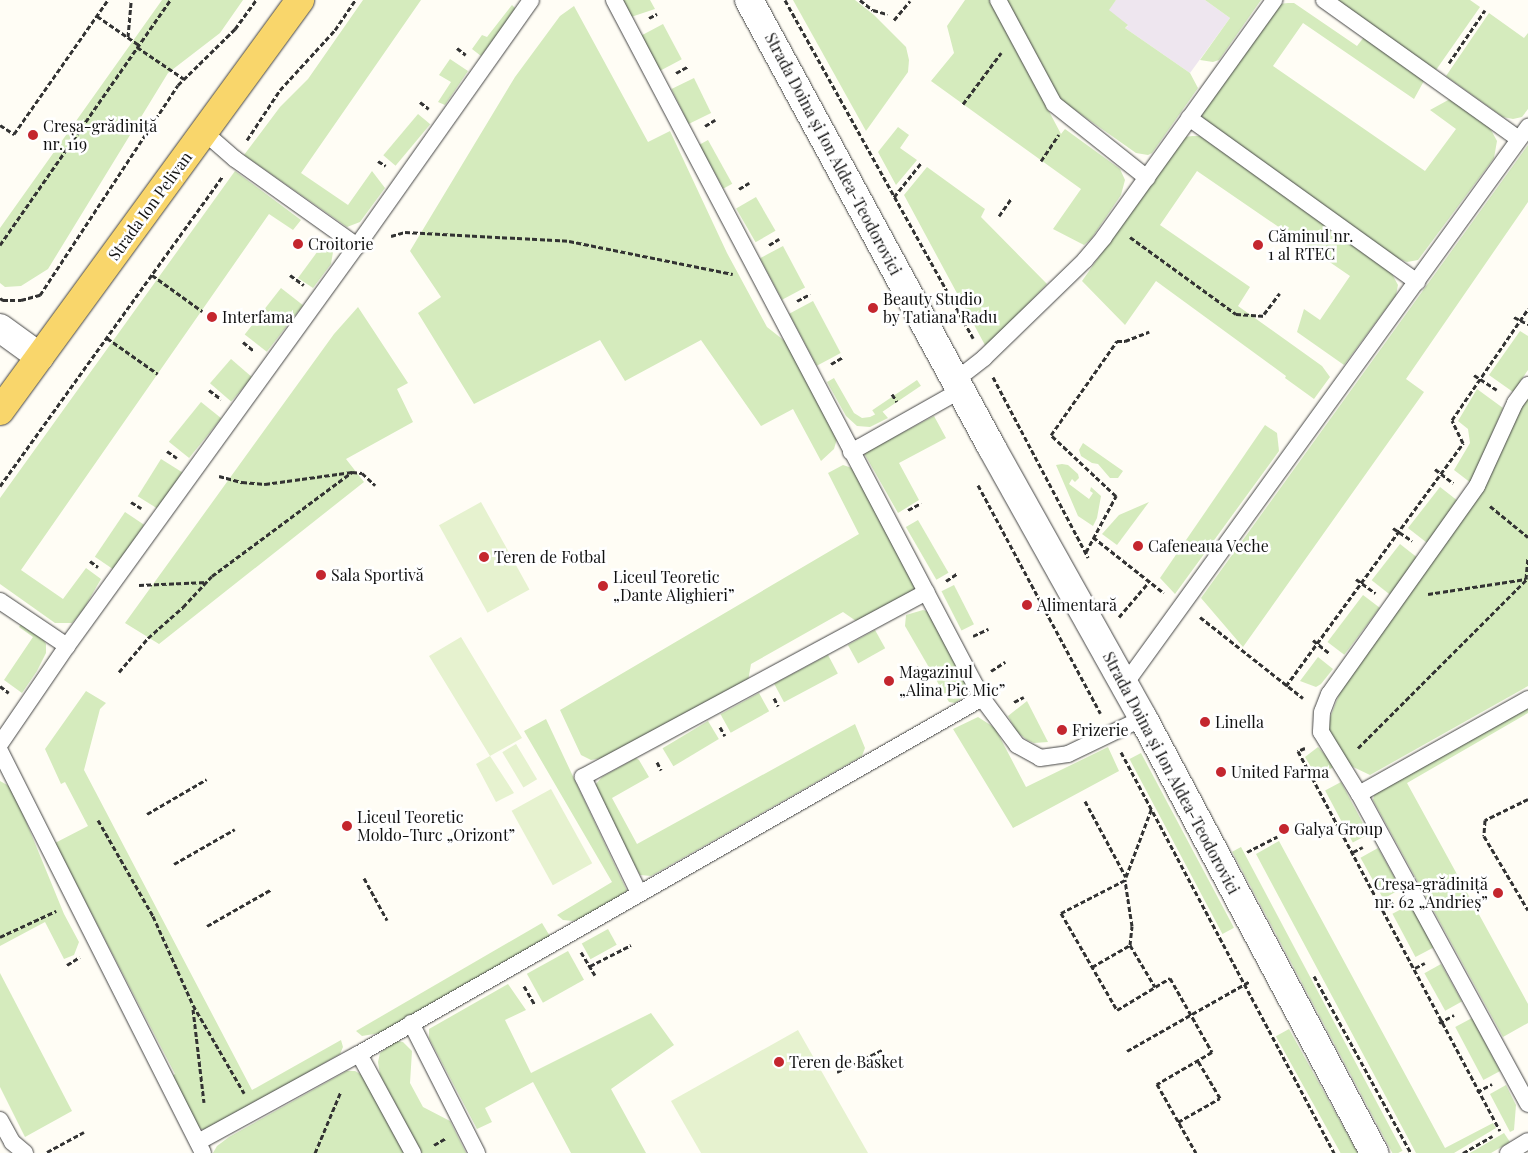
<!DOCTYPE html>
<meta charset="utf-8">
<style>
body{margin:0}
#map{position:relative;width:1528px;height:1153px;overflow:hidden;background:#fffdf5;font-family:"Playfair Display",serif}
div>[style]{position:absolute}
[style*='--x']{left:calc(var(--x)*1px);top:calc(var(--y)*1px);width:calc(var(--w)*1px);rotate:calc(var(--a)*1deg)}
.industrial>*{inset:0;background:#eee6ef}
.green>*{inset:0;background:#d5ebbd;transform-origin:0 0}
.pitch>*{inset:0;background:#e6f2cf;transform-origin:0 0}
.path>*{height:3px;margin-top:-1.5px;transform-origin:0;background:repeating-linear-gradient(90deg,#333 0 5px,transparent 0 7.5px)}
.roads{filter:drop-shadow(0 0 1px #444) drop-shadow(0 0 1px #444)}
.lane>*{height:16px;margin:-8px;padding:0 8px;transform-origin:8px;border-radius:8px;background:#fff}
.street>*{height:28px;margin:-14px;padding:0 14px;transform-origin:14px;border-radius:14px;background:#fff}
.primary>*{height:28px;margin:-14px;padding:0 14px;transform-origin:14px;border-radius:14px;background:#f9d66b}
.dots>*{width:14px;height:14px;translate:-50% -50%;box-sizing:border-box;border:2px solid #fff;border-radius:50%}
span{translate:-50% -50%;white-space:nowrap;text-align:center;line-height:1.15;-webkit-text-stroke:5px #fff;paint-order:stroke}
.poi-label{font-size:16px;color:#111}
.left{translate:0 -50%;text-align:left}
.right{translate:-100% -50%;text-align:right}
.street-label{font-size:16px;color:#111}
</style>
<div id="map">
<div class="industrial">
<i style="clip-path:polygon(1116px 0,1205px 0,1230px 18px,1190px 73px,1125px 28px,1128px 26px,1108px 10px)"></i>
</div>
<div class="green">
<i style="clip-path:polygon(162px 0,243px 0,220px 33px,168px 73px,48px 269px,21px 286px,5px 287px,0 283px,0 228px)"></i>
<i style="clip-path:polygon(363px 0,421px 0,301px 173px,348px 205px,372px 171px,385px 188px,360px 222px,347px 227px,244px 155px,280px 107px,308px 79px)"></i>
<i style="clip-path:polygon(623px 0,650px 0,655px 9px,631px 17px)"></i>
<i style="clip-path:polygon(793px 0,855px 0,874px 15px,906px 47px,909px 60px,908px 72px,866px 131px)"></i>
<i style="clip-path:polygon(965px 0,993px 0,1016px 49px,1061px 134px,1065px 129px,1120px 169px,1125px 180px,1121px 195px,1091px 239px,1084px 245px,1053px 229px,1081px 189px,931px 81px,954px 53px,947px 26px)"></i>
<i style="clip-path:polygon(1006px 0,1116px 0,1109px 10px,1128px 25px,1125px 28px,1190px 73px,1198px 88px,1152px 153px,1148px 155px,1136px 153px,1058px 98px)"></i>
<i style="clip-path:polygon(1205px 0,1261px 0,1219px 60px,1213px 62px,1200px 60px,1230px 18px)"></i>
<i style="clip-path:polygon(1337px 0,1470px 0,1480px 7px,1436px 70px)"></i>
<i style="clip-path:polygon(1288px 3px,1294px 3px,1357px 46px,1364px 37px,1425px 79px,1414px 99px,1303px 23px,1273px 66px,1425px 171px,1456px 129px,1430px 110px,1450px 99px,1490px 128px,1497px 141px,1494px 158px,1418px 260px,1407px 262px,1397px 258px,1206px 123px,1202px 116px,1204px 108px,1279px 4px)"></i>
<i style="clip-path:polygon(512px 5px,516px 9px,481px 56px,472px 49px,482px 35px,487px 37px)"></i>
<i style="clip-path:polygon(574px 6px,648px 142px,670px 131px,727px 253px,767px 327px,791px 346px,837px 439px,834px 449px,821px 461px,793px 409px,761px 426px,701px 340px,625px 381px,600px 340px,474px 404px,418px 313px,441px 297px,410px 251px,515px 77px,560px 16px)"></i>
<i style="clip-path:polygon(1489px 13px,1524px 38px,1528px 33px,1528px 109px,1522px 117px,1513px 119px,1503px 117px,1446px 76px)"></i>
<i style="left:663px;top:24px;width:40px;height:25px;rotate:62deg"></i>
<i style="clip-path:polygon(450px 59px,468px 71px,445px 105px,438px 102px,451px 82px,439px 75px)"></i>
<i style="left:694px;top:78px;width:39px;height:25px;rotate:64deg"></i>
<i style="left:418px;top:114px;width:16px;height:54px;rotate:40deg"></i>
<i style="clip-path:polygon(898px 127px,909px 135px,900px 148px,917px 160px,896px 185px,878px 152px)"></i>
<i style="clip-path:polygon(1192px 136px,1200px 136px,1378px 261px,1391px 272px,1398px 285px,1396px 295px,1344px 365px,1297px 332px,1304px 309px,1320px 320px,1350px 276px,1197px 171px,1160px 225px,1250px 287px,1238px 306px,1322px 366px,1330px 377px,1314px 399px,1285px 378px,1286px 376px,1156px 281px,1125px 325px,1082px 281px,1179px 143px,1185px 137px)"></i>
<i style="left:708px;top:140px;width:50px;height:10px;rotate:61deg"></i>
<i style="clip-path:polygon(1528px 145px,1528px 202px,1406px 379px,1424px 392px,1243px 647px,1201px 598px)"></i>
<i style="clip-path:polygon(927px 167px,985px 209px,981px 217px,1047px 284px,986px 347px,904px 195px)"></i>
<i style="clip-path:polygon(235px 171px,301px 220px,293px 230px,269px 214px,21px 570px,63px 599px,86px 568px,101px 579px,83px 610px,72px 623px,55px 623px,0 584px,0 498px)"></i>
<i style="left:756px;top:197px;width:39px;height:23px;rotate:60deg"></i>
<i style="clip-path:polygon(323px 244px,333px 252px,331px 264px,313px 288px,298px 278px)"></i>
<i style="left:783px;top:246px;width:47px;height:26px;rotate:62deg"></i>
<i style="left:281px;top:288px;width:28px;height:59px;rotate:38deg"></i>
<i style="left:813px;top:301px;width:59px;height:27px;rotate:62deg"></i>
<i style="clip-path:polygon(358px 307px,408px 383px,397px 389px,413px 422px,346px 459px,364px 482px,159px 644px,125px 623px,334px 334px)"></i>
<i style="clip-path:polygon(1520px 331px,1528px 336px,1528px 370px,1513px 392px,1489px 375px)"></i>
<i style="left:231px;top:359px;width:28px;height:32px;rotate:41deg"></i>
<i style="clip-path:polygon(834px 378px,854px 413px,862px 418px,870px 417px,882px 411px,888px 418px,870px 427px,857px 426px,846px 416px,827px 382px)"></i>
<i style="left:917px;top:380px;width:7px;height:54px;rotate:56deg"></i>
<i style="clip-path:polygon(1477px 389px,1503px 408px,1471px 483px,1454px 470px,1470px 443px,1468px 429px,1458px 421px)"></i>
<i style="clip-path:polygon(1528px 394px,1528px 686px,1370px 775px,1349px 765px,1330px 738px,1328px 723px,1344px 682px)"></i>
<i style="left:201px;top:402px;width:26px;height:51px;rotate:39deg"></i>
<i style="clip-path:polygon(934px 416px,946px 438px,899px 463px,919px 500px,898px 513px,864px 453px)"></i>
<i style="clip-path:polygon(1265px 425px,1277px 433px,1279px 451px,1175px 594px,1160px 578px)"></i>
<i style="clip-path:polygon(1083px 443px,1123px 471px,1118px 478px,1110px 478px,1098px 464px,1092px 463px,1081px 456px,1079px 450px)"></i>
<i style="left:161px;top:459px;width:25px;height:44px;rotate:32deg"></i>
<i style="clip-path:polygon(1062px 464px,1068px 465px,1078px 474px,1079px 478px,1075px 482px,1072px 479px,1069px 484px,1089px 499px,1093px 493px,1090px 491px,1091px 487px,1101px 496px,1097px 518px,1093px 526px,1078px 516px,1056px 465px)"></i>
<i style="clip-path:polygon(843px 465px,855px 469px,905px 561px,916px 590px,856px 621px,843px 612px,751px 664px,748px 681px,608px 757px,591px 760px,581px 755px,560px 710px,859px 534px,828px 473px)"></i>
<i style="left:1440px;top:487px;width:24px;height:52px;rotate:38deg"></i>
<i style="clip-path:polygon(1149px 502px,1117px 545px,1102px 534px,1119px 515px)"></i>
<i style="left:125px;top:512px;width:23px;height:54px;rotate:34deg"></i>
<i style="left:918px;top:520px;width:61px;height:14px;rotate:60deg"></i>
<i style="left:1400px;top:544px;width:23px;height:46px;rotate:38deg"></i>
<i style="left:954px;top:585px;width:44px;height:14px;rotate:63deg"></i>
<i style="left:1363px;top:595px;width:21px;height:59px;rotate:37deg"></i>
<i style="clip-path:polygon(923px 610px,932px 613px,969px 680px,965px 696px,955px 703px,949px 702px,905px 626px,906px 615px)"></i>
<i style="clip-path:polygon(23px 621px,39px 632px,46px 644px,46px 653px,37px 671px,22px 693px,4px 680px,33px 637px,19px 627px)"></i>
<i style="left:875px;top:630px;width:21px;height:31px;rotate:61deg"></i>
<i style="left:828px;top:655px;width:21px;height:61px;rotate:62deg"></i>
<i style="clip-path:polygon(1318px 657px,1333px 669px,1321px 684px,1316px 687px,1300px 681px)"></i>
<i style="clip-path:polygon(86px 691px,106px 703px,100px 709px,84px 770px,252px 1090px,341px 1040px,343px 1047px,340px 1054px,208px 1131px,195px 1127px,170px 1077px,175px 1074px,55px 843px,88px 826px,65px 782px,61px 784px,45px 749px)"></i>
<i style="left:759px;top:693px;width:21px;height:44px;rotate:61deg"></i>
<i style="clip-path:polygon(1027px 701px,1048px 742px,1034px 743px,1027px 740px,1017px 732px,1008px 716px)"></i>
<i style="clip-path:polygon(1528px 704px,1528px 713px,1407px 783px,1528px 1004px,1528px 1023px,1503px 1037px,1373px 800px,1375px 791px)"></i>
<i style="clip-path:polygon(978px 717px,995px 728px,1026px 787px,1108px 747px,1119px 771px,1013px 828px,953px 729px)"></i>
<i style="clip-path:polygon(546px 719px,627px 891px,585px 917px,573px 921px,563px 920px,557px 915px,612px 882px,524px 731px)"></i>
<i style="left:708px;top:721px;width:21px;height:53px;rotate:59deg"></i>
<i style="clip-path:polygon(855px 724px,865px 748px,862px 756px,651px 876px,640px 875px,597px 798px,595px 785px,602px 777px,636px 758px,639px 760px,649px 777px,612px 798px,637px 844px)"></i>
<i style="clip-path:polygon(1318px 747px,1335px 766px,1317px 777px,1305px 757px)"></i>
<i style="left:1141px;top:753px;width:198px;height:13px;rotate:62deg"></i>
<i style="clip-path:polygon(0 781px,9px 786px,16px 797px,64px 914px,79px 942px,74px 955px,64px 959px,45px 922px,0 946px)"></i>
<i style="left:1341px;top:782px;width:59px;height:18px;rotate:62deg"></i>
<i style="clip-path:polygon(1279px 841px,1445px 1148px,1493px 1123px,1496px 1128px,1454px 1153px,1416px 1153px,1256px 854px)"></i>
<i style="left:1241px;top:847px;width:344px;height:10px;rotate:62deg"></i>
<i style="left:1378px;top:848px;width:47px;height:20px;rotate:61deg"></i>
<i style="left:1411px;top:904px;width:49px;height:21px;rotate:62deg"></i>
<i style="clip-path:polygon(542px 923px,551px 938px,380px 1033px,362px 1036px,356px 1031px)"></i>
<i style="left:608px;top:929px;width:18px;height:30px;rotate:61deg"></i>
<i style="left:568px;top:951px;width:33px;height:47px;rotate:61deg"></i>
<i style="left:1441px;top:964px;width:43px;height:19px;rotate:61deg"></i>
<i style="clip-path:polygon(0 973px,72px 1111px,25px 1137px,0 1087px)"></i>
<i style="clip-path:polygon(508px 984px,526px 1010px,505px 1020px,531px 1073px,651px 1013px,674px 1045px,611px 1089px,646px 1153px,571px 1153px,533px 1082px,485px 1108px,492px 1122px,477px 1129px,429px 1038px,429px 1029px)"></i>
<i style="left:1472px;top:1018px;width:60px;height:19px;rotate:62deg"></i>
<i style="left:1289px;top:1029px;width:142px;height:15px;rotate:61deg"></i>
<i style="clip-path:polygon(396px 1041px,403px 1042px,412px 1051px,410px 1083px,423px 1107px,450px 1121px,466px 1153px,422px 1153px,380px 1075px,378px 1062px,380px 1053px)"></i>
<i style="clip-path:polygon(347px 1071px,355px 1071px,362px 1075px,404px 1153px,213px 1153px,217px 1146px,229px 1137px)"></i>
<i style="clip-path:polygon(1506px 1085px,1516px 1105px,1514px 1130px,1510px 1132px,1490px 1094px)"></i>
<i style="clip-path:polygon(1504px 1133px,1510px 1142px,1491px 1153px,1470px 1153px)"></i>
</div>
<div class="pitch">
<i style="left:481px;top:502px;width:100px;height:48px;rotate:61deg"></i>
<i style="clip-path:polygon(461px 637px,522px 738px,490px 756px,514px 793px,496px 802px,476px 764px,490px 756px,429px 656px)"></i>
<i style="left:516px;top:744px;width:41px;height:16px;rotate:59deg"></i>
<i style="left:551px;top:789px;width:85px;height:45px;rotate:61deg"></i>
<i style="clip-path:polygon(798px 1030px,868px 1153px,701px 1153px,671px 1101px)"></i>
</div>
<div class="path">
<i style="--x:785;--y:0;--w:387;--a:60.9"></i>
<i style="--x:860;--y:0;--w:16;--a:38"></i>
<i style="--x:873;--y:10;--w:15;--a:16"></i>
<i style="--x:97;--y:16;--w:51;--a:34.6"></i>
<i style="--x:649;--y:18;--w:9;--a:-27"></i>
<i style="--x:894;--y:20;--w:25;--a:-50"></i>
<i style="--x:128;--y:37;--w:37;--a:-85"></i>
<i style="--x:137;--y:47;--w:57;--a:34.2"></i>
<i style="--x:457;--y:48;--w:11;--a:38"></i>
<i style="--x:1449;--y:63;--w:64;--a:-55.8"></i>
<i style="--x:676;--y:73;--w:13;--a:-29"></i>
<i style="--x:420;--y:102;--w:11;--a:38"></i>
<i style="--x:963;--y:104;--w:64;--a:-53.3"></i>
<i style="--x:0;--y:125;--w:17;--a:33"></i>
<i style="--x:14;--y:134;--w:164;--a:-55"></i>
<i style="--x:705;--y:126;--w:12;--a:-31"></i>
<i style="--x:247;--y:140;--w:60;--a:-56.6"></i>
<i style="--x:280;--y:90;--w:81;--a:-47.5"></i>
<i style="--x:335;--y:30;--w:36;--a:-56"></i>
<i style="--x:378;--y:161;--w:9;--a:32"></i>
<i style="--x:1041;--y:161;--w:32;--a:-56"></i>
<i style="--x:739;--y:189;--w:12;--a:-31"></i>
<i style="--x:894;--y:197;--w:43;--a:-51.5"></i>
<i style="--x:999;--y:216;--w:21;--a:-55"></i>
<i style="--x:391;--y:236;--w:15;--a:-16"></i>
<i style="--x:405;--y:232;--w:164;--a:3.1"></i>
<i style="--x:569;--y:241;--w:167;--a:11.4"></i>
<i style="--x:1130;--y:237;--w:131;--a:36"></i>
<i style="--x:1236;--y:314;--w:30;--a:4"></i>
<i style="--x:0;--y:245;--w:298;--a:-55.2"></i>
<i style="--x:769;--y:245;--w:12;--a:-31"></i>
<i style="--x:152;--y:275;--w:62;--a:35.8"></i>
<i style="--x:290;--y:275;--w:17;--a:36"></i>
<i style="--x:0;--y:298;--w:4;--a:34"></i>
<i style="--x:3;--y:300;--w:18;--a:0"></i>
<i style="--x:21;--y:300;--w:20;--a:-15"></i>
<i style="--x:40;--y:295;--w:251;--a:-56.7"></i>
<i style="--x:178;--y:85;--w:80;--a:-44.5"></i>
<i style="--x:235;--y:29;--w:36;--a:-54"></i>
<i style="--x:797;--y:301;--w:15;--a:-28"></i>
<i style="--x:1264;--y:314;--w:26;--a:-53"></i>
<i style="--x:1514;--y:317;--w:16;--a:27"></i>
<i style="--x:107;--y:338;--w:62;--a:35.2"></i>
<i style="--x:243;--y:342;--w:14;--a:39"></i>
<i style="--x:831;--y:364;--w:14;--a:-30"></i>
<i style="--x:1474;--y:375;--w:27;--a:33"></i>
<i style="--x:993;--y:377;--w:204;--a:62.2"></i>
<i style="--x:209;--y:390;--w:15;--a:37"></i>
<i style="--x:892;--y:394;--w:9;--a:58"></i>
<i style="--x:167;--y:451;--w:12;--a:35"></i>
<i style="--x:1435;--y:469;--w:23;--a:38"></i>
<i style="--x:219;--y:476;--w:24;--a:15"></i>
<i style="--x:242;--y:482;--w:23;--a:5"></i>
<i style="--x:265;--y:484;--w:88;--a:-7.9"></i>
<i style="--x:352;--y:472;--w:10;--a:6"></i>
<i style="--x:362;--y:473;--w:18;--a:43"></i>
<i style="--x:978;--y:485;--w:259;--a:61.8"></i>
<i style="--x:0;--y:486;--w:382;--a:-54.3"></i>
<i style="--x:131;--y:502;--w:12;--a:31"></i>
<i style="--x:1490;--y:506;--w:49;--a:39.2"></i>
<i style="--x:908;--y:510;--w:15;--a:-28"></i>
<i style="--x:1393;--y:528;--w:23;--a:34"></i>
<i style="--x:1093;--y:537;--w:90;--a:38.3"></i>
<i style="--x:1086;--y:552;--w:64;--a:-61.8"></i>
<i style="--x:1116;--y:496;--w:89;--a:-136.8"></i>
<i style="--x:1051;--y:435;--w:115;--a:-54.9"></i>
<i style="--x:1117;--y:341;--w:8;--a:0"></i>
<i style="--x:1125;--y:341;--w:26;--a:-21"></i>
<i style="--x:90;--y:561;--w:10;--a:37"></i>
<i style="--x:1356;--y:579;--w:24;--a:36"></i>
<i style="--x:946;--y:581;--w:14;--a:-34"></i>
<i style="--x:139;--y:585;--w:68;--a:-2.5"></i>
<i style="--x:1428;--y:594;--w:99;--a:-8.7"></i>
<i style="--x:1526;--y:579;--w:22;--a:-85"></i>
<i style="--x:1119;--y:617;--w:45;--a:-49.5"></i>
<i style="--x:1200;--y:617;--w:131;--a:38.2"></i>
<i style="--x:973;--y:636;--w:17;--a:-25"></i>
<i style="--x:1313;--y:640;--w:22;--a:39"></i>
<i style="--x:991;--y:671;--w:17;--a:-33"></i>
<i style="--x:119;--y:672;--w:45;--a:-49.5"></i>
<i style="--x:148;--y:638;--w:47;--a:-41.5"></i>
<i style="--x:183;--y:607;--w:42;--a:-46.9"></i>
<i style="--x:212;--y:576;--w:174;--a:-36.6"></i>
<i style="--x:903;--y:674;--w:17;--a:-24"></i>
<i style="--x:0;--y:686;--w:11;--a:38"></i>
<i style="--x:1286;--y:686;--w:301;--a:-53.9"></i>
<i style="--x:1463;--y:443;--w:25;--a:-116"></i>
<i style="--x:1452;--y:420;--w:135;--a:-55.6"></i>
<i style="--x:774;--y:698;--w:9;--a:63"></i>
<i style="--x:1014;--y:702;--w:11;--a:-27"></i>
<i style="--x:720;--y:727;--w:10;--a:61"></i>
<i style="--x:1305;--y:748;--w:8;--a:157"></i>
<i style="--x:1298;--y:751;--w:430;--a:62"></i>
<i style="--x:1358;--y:748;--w:240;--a:-45"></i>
<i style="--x:1121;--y:752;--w:454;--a:62"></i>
<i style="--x:657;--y:762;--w:9;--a:63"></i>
<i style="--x:1528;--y:799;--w:48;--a:154"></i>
<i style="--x:1485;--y:820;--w:16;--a:94"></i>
<i style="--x:1484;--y:836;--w:86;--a:59.3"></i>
<i style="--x:1085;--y:801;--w:86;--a:61.7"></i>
<i style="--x:147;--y:814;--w:69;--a:-30.3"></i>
<i style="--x:98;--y:820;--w:111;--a:60.2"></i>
<i style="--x:153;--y:916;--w:98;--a:65.8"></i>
<i style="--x:193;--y:1005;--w:102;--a:59.9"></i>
<i style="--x:1247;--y:852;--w:34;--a:-27"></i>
<i style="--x:1353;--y:852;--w:11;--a:-27"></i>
<i style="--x:174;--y:864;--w:70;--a:-29.8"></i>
<i style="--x:1126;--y:877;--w:72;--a:-69.5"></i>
<i style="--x:364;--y:878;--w:48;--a:61.3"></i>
<i style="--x:1382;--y:908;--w:13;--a:-29"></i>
<i style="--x:207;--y:926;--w:73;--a:-29.7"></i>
<i style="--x:0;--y:937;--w:62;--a:-24.9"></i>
<i style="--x:1130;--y:945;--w:19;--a:-84"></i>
<i style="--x:1132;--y:926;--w:47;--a:-98.7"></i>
<i style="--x:1125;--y:880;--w:72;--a:152.7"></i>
<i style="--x:1061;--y:913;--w:112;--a:60"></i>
<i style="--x:1117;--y:1010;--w:62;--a:-31.1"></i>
<i style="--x:1170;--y:978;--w:85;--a:60.4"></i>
<i style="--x:1212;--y:1052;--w:64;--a:149.8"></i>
<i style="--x:1157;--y:1084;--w:79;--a:60.5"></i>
<i style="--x:581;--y:952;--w:27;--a:59"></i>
<i style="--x:67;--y:965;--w:15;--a:-32"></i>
<i style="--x:590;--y:966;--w:46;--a:-27.1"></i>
<i style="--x:1092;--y:967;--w:44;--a:-30.1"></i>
<i style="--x:1130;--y:945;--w:49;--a:59.2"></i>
<i style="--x:1415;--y:968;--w:11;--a:-27"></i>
<i style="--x:1314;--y:976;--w:202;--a:61.3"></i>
<i style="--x:524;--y:986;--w:22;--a:60"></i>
<i style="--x:193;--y:1009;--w:94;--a:83.3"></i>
<i style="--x:1439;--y:1023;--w:17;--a:-28"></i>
<i style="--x:1127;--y:1051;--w:142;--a:-29.6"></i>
<i style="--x:837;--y:1072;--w:50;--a:-26.1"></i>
<i style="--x:1477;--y:1092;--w:17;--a:-28"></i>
<i style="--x:1178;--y:1122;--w:48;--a:-29.7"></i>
<i style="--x:1220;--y:1098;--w:43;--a:-120.7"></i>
<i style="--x:434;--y:1145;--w:14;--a:-30"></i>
<i style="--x:47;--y:1152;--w:42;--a:-28.4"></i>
<i style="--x:315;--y:1153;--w:67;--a:-67.2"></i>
<i style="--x:1463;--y:1153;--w:34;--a:-30"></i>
</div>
<div class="roads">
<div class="lane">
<i style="--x:614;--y:0;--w:789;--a:62.2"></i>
<i style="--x:982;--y:698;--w:59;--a:53.3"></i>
<i style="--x:1017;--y:745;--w:26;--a:29"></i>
<i style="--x:1040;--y:758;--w:28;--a:-8"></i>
<i style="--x:1068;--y:754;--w:83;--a:-25.6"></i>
<i style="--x:998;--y:0;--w:118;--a:61.7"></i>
<i style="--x:1054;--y:104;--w:119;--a:38.5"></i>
<i style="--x:1324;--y:0;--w:239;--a:35.5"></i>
<i style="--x:1189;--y:118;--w:281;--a:35.7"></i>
<i style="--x:204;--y:132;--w:41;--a:41.1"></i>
<i style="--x:235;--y:159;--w:150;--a:35.5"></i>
<i style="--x:956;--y:380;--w:36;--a:-38"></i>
<i style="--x:984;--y:358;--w:141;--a:-44.1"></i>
<i style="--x:1085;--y:260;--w:30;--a:-50"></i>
<i style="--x:1104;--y:237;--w:292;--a:-54.3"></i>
<i style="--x:1528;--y:385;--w:22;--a:126"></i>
<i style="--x:1515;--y:403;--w:91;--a:114.6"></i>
<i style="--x:1477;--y:486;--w:255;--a:125.4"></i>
<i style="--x:1329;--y:694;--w:19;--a:111"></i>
<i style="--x:1322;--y:712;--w:20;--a:93"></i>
<i style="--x:1321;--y:732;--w:73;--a:58.5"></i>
<i style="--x:1359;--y:794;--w:353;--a:61.4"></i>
<i style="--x:851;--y:452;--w:126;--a:-29.4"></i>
<i style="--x:0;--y:601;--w:81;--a:33.9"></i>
<i style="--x:1125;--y:684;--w:688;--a:-54.11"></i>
<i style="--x:0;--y:744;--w:119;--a:-55.6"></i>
<i style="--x:67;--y:646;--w:494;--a:-54.1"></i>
<i style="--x:357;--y:246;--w:301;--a:-54.7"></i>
<i style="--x:0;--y:751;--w:450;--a:63.2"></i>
<i style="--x:1359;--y:794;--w:194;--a:-29.3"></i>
<i style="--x:639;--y:893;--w:129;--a:-115.8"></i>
<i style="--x:583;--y:777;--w:390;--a:-28.3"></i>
<i style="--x:411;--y:1023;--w:146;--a:63.1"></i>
<i style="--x:359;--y:1054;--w:113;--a:61.4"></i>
<i style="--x:0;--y:1120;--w:25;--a:61"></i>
<i style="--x:12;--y:1142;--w:17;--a:40"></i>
<i style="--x:198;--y:1142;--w:183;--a:-28.7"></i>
<i style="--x:359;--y:1054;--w:718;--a:-29.74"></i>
<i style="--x:1508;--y:1153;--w:23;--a:-31"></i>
</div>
<div class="street">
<i style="--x:749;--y:0;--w:510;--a:61.52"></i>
<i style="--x:992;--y:448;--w:309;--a:60.8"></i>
<i style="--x:1143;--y:718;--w:493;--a:62"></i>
<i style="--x:0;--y:328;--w:49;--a:35.9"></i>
</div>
<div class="primary">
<i style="--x:0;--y:411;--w:509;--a:-53.87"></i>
</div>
</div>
<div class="dots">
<i style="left:33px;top:135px;background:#c4262e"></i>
<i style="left:298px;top:244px;background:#c4262e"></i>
<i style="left:1258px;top:245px;background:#c4262e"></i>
<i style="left:873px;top:308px;background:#c4262e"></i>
<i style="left:212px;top:317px;background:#c4262e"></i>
<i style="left:1138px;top:546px;background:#c4262e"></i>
<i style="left:484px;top:557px;background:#c4262e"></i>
<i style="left:321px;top:575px;background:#c4262e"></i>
<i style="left:603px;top:586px;background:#c4262e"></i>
<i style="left:1027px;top:605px;background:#c4262e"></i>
<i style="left:889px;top:681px;background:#c4262e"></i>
<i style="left:1205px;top:722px;background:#c4262e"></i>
<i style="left:1062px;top:730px;background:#c4262e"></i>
<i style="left:1221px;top:772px;background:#c4262e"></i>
<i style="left:347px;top:826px;background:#c4262e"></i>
<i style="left:1284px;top:829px;background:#c4262e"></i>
<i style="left:1498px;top:893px;background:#c4262e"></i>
<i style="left:779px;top:1062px;background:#c4262e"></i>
</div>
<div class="poi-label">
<span class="left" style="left:43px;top:135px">Creșa-grădiniță<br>nr. 119</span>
<span class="left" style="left:1268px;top:245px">Căminul nr.<br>1 al RTEC</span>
<span class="left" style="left:308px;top:244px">Croitorie</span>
<span class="left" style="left:883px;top:308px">Beauty Studio<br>by Tatiana Radu</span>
<span class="left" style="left:222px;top:317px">Interfama</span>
<span class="left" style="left:1148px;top:546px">Cafeneaua Veche</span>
<span class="left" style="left:494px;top:557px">Teren de Fotbal</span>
<span class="left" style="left:331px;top:575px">Sala Sportivă</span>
<span class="left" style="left:613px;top:586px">Liceul Teoretic<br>„Dante Alighieri”</span>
<span class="left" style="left:1037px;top:605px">Alimentară</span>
<span class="left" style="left:899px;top:681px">Magazinul<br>„Alina Pic Mic”</span>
<span class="left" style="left:1215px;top:722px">Linella</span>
<span class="left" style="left:1072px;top:730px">Frizerie</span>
<span class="left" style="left:1231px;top:772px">United Farma</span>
<span class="left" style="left:357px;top:826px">Liceul Teoretic<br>Moldo-Turc „Orizont”</span>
<span class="left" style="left:1294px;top:829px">Galya Group</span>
<span class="right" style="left:1488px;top:893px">Creșa-grădiniță<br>nr. 62 „Andrieș”</span>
<span class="left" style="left:789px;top:1062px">Teren de Basket</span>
</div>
<div class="street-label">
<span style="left:833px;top:154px;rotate:62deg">Strada Doina și Ion Aldea-Teodorovici</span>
<span style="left:150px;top:206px;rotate:-54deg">Strada Ion Pelivan</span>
<span style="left:1171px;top:773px;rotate:62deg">Strada Doina și Ion Aldea-Teodorovici</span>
</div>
</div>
